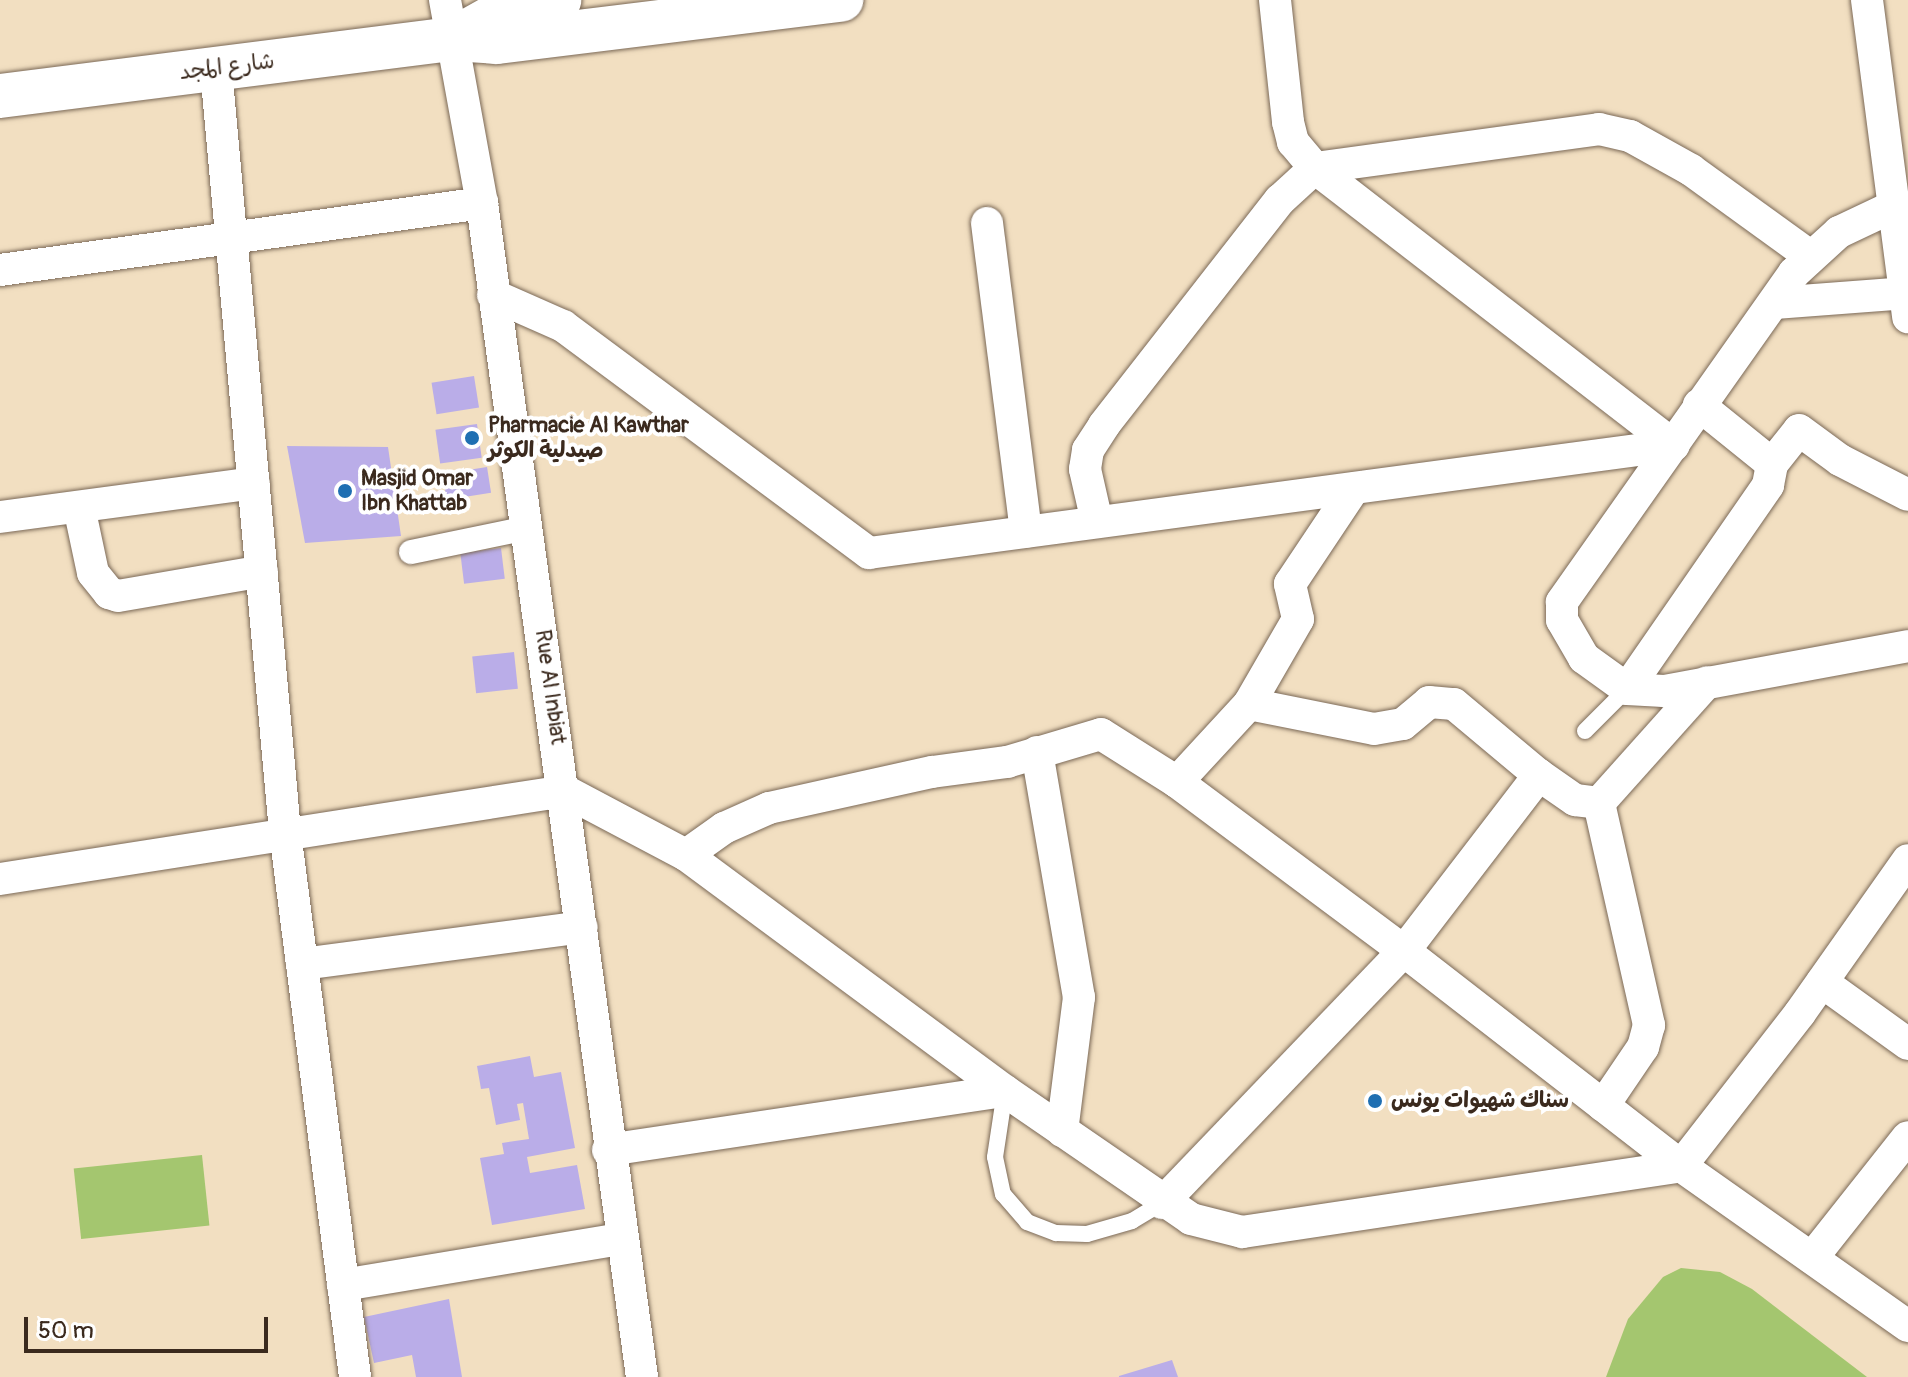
<!DOCTYPE html>
<meta charset="utf-8">
<style>
body{margin:0}
#map{position:relative;width:1908px;height:1377px;overflow:hidden;background:#f2dfc1;font-family:Pangolin,"Playpen Sans Arabic",sans-serif}
div>[style]{position:absolute}
[style*='--x']{left:calc(var(--x)*1px);top:calc(var(--y)*1px);width:calc(var(--w)*1px);rotate:calc(var(--a)*1deg)}
.green>*{inset:0;background:#a4c66f;transform-origin:0 0}
.building>*{inset:0;background:#baade8;transform-origin:0 0}
.roads{filter:drop-shadow(0 0 2px #7b6957) drop-shadow(0 0 2px #7b6957)}
.service>*{height:16px;margin:-8px;padding:0 8px;transform-origin:8px;border-radius:8px;background:#fff}
.pedestrian>*{height:24px;margin:-12px;padding:0 12px;transform-origin:12px;border-radius:12px;background:#fff}
.minor>*{height:32px;margin:-16px;padding:0 16px;transform-origin:16px;border-radius:16px;background:#fff}
.secondary>*{height:44px;margin:-22px;padding:0 22px;transform-origin:22px;border-radius:22px;background:#fff}
.dots>*{width:22px;height:22px;translate:-50% -50%;box-sizing:border-box;border:4px solid #fff;border-radius:50%}
span{translate:-50% -50%;white-space:nowrap;text-align:center;line-height:1.15;-webkit-text-stroke:8px #fff;paint-order:stroke}
.street-label{font-size:22px;color:#3b2a1e}
.poi-label{font-size:22px;color:#3b2a1e;font-weight:700}
.left{translate:0 -50%;text-align:left}
.scale{position:absolute;left:24px;top:1317px;width:244px;height:36px;box-sizing:border-box;border:4px solid #3b2a1e;border-top:0;padding-left:10px;font-size:24px;line-height:28px;white-space:nowrap;color:#3b2a1e;-webkit-text-stroke:6px #fff;paint-order:stroke}
</style>
<div id="map">
<div class="green">
<i style="left:202px;top:1155px;width:71px;height:129px;rotate:84deg"></i>
<i style="clip-path:polygon(1681px 1268px,1720px 1272px,1752px 1289px,1867px 1377px,1606px 1377px,1628px 1319px,1663px 1277px)"></i>
</div>
<div class="building">
<i style="left:474px;top:376px;width:32px;height:43px;rotate:81deg"></i>
<i style="left:477px;top:424px;width:34px;height:42px;rotate:82deg"></i>
<i style="clip-path:polygon(287px 446px,388px 447px,401px 536px,305px 543px)"></i>
<i style="left:487px;top:467px;width:26px;height:45px;rotate:81deg"></i>
<i style="left:501px;top:548px;width:31px;height:41px;rotate:83deg"></i>
<i style="left:514px;top:652px;width:37px;height:42px;rotate:84deg"></i>
<i style="clip-path:polygon(530px 1056px,534px 1077px,561px 1072px,575px 1148px,527px 1157px,530px 1173px,577px 1165px,585px 1209px,492px 1225px,480px 1158px,504px 1154px,502px 1143px,529px 1139px,523px 1103px,517px 1104px,520px 1120px,496px 1125px,489px 1088px,481px 1089px,477px 1066px)"></i>
<i style="clip-path:polygon(449px 1299px,462px 1377px,416px 1377px,412px 1355px,374px 1363px,364px 1317px)"></i>
<i style="clip-path:polygon(1172px 1360px,1178px 1377px,1119px 1377px,1119px 1376px)"></i>
</div>
<div class="roads">
<div class="service">
<i style="--x:1585;--y:731;--w:59;--a:-45"></i>
<i style="--x:1005;--y:1091;--w:67;--a:98.6"></i>
<i style="--x:995;--y:1157;--w:38;--a:78"></i>
<i style="--x:1003;--y:1194;--w:37;--a:49"></i>
<i style="--x:1027;--y:1222;--w:31;--a:21"></i>
<i style="--x:1056;--y:1233;--w:31;--a:2"></i>
<i style="--x:1087;--y:1234;--w:47;--a:-16.1"></i>
<i style="--x:1132;--y:1221;--w:35;--a:-31"></i>
</div>
<div class="pedestrian">
<i style="--x:411;--y:552;--w:118;--a:-11.7"></i>
</div>
<div class="minor">
<i style="--x:445;--y:0;--w:206;--a:79.7"></i>
<i style="--x:482;--y:203;--w:1185;--a:82.24"></i>
<i style="--x:1275;--y:0;--w:123;--a:83.9"></i>
<i style="--x:1288;--y:122;--w:21;--a:76"></i>
<i style="--x:1293;--y:142;--w:34;--a:50"></i>
<i style="--x:1315;--y:168;--w:453;--a:37.7"></i>
<i style="--x:1867;--y:0;--w:320;--a:82.6"></i>
<i style="--x:216;--y:69;--w:766;--a:84.83"></i>
<i style="--x:285;--y:832;--w:549;--a:82.68"></i>
<i style="--x:1892;--y:207;--w:59;--a:154.7"></i>
<i style="--x:1839;--y:232;--w:61;--a:137.7"></i>
<i style="--x:1794;--y:273;--w:403;--a:125.2"></i>
<i style="--x:1562;--y:602;--w:18;--a:90"></i>
<i style="--x:1562;--y:620;--w:44;--a:59.9"></i>
<i style="--x:1584;--y:658;--w:53;--a:35.8"></i>
<i style="--x:1627;--y:689;--w:37;--a:3"></i>
<i style="--x:1664;--y:691;--w:248;--a:-10.4"></i>
<i style="--x:987;--y:223;--w:311;--a:82.8"></i>
<i style="--x:0;--y:270;--w:487;--a:-7.9"></i>
<i style="--x:493;--y:295;--w:77;--a:23.9"></i>
<i style="--x:563;--y:326;--w:381;--a:36.6"></i>
<i style="--x:869;--y:553;--w:812;--a:-7.64"></i>
<i style="--x:1774;--y:303;--w:134;--a:-4.3"></i>
<i style="--x:1772;--y:464;--w:43;--a:-51.5"></i>
<i style="--x:1799;--y:430;--w:51;--a:36.2"></i>
<i style="--x:1840;--y:460;--w:76;--a:27.2"></i>
<i style="--x:79;--y:507;--w:67;--a:78"></i>
<i style="--x:93;--y:573;--w:26;--a:51"></i>
<i style="--x:109;--y:593;--w:9;--a:18"></i>
<i style="--x:118;--y:596;--w:146;--a:-9.8"></i>
<i style="--x:0;--y:517;--w:256;--a:-7.6"></i>
<i style="--x:1097;--y:522;--w:54;--a:-102.8"></i>
<i style="--x:1085;--y:469;--w:19;--a:-81"></i>
<i style="--x:1088;--y:450;--w:30;--a:-57"></i>
<i style="--x:1104;--y:425;--w:286;--a:-52"></i>
<i style="--x:1280;--y:200;--w:47;--a:-42.4"></i>
<i style="--x:1315;--y:168;--w:287;--a:-7.8"></i>
<i style="--x:1599;--y:129;--w:32;--a:13"></i>
<i style="--x:1630;--y:136;--w:70;--a:29.1"></i>
<i style="--x:1691;--y:170;--w:147;--a:35.9"></i>
<i style="--x:1627;--y:689;--w:248;--a:-55.3"></i>
<i style="--x:1768;--y:485;--w:21;--a:-79"></i>
<i style="--x:1772;--y:464;--w:94;--a:-141.1"></i>
<i style="--x:1249;--y:704;--w:98;--a:-60"></i>
<i style="--x:1298;--y:619;--w:36;--a:-103"></i>
<i style="--x:1290;--y:584;--w:115;--a:-56.3"></i>
<i style="--x:1037;--y:752;--w:249;--a:80.3"></i>
<i style="--x:1079;--y:997;--w:135;--a:97.2"></i>
<i style="--x:1177;--y:782;--w:106;--a:-47.3"></i>
<i style="--x:1249;--y:704;--w:127;--a:11.3"></i>
<i style="--x:1374;--y:729;--w:29;--a:-10"></i>
<i style="--x:1403;--y:724;--w:34;--a:-40"></i>
<i style="--x:1429;--y:702;--w:25;--a:5"></i>
<i style="--x:1454;--y:704;--w:111;--a:39.9"></i>
<i style="--x:1599;--y:803;--w:228;--a:77.3"></i>
<i style="--x:1649;--y:1025;--w:23;--a:105"></i>
<i style="--x:1643;--y:1047;--w:71;--a:124.1"></i>
<i style="--x:686;--y:855;--w:47;--a:-35.4"></i>
<i style="--x:724;--y:828;--w:49;--a:-24"></i>
<i style="--x:769;--y:808;--w:167;--a:-12.5"></i>
<i style="--x:932;--y:772;--w:76;--a:-7.6"></i>
<i style="--x:1007;--y:762;--w:98;--a:-16.6"></i>
<i style="--x:1101;--y:734;--w:90;--a:32.3"></i>
<i style="--x:1177;--y:782;--w:283;--a:36.7"></i>
<i style="--x:1404;--y:951;--w:351;--a:37.8"></i>
<i style="--x:1681;--y:1166;--w:194;--a:-52.1"></i>
<i style="--x:1800;--y:1013;--w:187;--a:-54.8"></i>
<i style="--x:0;--y:879;--w:572;--a:-8.85"></i>
<i style="--x:565;--y:791;--w:137;--a:27.9"></i>
<i style="--x:686;--y:855;--w:397;--a:36.5"></i>
<i style="--x:1005;--y:1091;--w:226;--a:34.5"></i>
<i style="--x:1191;--y:1219;--w:53;--a:14.3"></i>
<i style="--x:1242;--y:1232;--w:444;--a:-8.5"></i>
<i style="--x:1681;--y:1166;--w:278;--a:35.2"></i>
<i style="--x:302;--y:964;--w:282;--a:-7.5"></i>
<i style="--x:1822;--y:982;--w:106;--a:35.8"></i>
<i style="--x:608;--y:1150;--w:401;--a:-8.5"></i>
<i style="--x:1162;--y:1203;--w:349;--a:-46.2"></i>
<i style="--x:1404;--y:951;--w:222;--a:-52.5"></i>
<i style="--x:1539;--y:775;--w:44;--a:34.8"></i>
<i style="--x:1575;--y:800;--w:24;--a:7"></i>
<i style="--x:1599;--y:803;--w:162;--a:-48.2"></i>
<i style="--x:1812;--y:1258;--w:154;--a:-51.6"></i>
<i style="--x:343;--y:1285;--w:282;--a:-9.4"></i>
</div>
<div class="secondary">
<i style="--x:461;--y:35;--w:43;--a:-29.6"></i>
<i style="--x:498;--y:14;--w:63;--a:-12.9"></i>
<i style="--x:0;--y:96;--w:457;--a:-7.2"></i>
<i style="--x:453;--y:39;--w:44;--a:3.9"></i>
<i style="--x:497;--y:42;--w:347;--a:-7"></i>
</div>
</div>
<div class="dots">
<i style="left:472px;top:438px;background:#1f6fb2"></i>
<i style="left:345px;top:491px;background:#1f6fb2"></i>
<i style="left:1375px;top:1101px;background:#1f6fb2"></i>
</div>
<div class="street-label">
<span style="left:227px;top:67px;rotate:-7deg">شارع المجد</span>
<span style="left:550px;top:687px;rotate:82deg">Rue Al Inbiat</span>
</div>
<div class="poi-label">
<span class="left" style="left:488px;top:438px">Pharmacie Al Kawthar<br>صيدلية الكوثر</span>
<span class="left" style="left:361px;top:491px">Masjid Omar<br>Ibn Khattab</span>
<span class="left" style="left:1391px;top:1101px">سناك شهيوات يونس</span>
</div>
<div class="scale">50 m</div>
</div>
